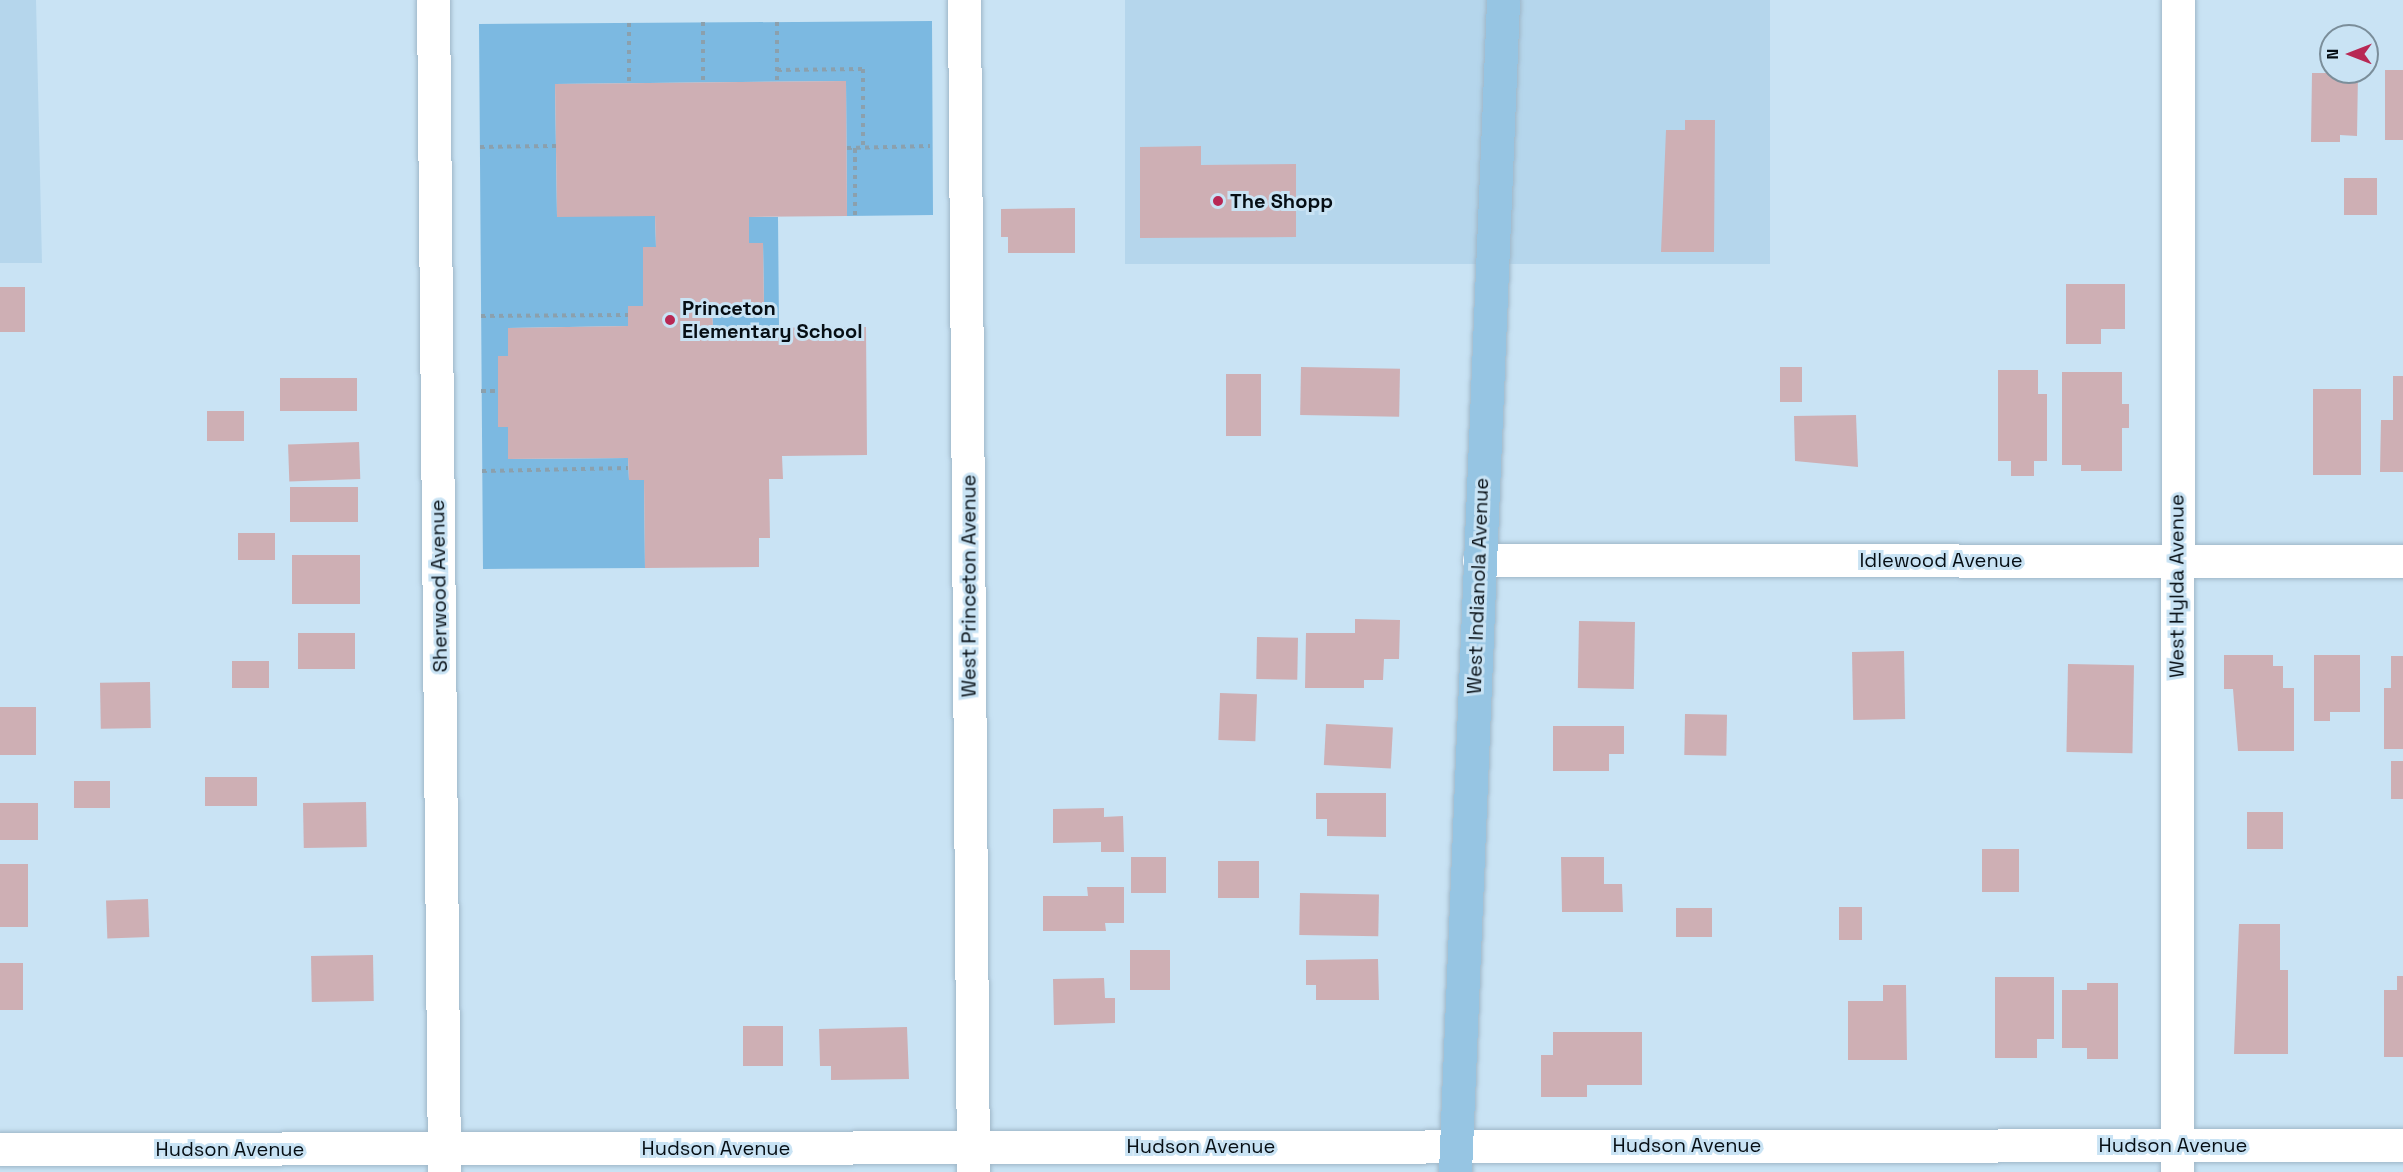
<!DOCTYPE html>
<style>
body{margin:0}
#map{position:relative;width:2403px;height:1172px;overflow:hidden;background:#c9e3f4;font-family:"Space Grotesk",sans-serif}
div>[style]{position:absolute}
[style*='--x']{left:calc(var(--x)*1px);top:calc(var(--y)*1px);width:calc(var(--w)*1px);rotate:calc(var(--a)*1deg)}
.built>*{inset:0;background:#b5d6ec;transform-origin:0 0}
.green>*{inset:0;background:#7cb9e1}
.building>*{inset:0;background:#ceafb4;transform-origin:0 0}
.path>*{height:4px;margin-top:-2px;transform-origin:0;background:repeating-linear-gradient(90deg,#8ba0ad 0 4.5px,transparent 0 9px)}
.roads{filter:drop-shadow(0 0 2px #9fb7c8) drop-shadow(0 0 2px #9fb7c8)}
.minor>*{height:33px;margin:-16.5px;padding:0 16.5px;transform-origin:16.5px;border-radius:16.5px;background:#fff}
.primary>*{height:33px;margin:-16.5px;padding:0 16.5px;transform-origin:16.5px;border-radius:16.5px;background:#96c5e3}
.dots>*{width:16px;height:16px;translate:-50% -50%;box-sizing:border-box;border:3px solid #c9e3f4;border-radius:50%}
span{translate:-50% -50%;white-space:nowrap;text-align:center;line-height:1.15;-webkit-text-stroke:6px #c9e3f4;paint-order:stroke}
.poi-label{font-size:20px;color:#060e14;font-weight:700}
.left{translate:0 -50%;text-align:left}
.street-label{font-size:20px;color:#060e14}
.north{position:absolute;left:2319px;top:24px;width:60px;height:60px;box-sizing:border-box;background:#c9e3f4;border:2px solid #7b8e9a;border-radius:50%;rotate:270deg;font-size:16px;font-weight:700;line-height:24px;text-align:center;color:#060e14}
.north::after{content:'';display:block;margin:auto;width:21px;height:27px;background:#b82854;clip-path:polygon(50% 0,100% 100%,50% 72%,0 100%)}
</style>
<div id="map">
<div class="built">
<i style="clip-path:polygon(0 0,36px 0,42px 263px,0 263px)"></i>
<i style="left:1125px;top:0;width:645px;height:264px"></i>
</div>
<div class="green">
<i style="clip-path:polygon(932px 21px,933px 215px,847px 216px,846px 81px,555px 84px,557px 216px,655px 216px,656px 247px,643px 248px,643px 306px,628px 306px,628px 326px,508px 328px,508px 356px,498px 356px,498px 427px,508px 427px,508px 459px,628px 458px,629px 480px,644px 480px,645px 568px,483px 569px,479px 24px)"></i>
<i style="clip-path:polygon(749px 217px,778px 217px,779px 327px,713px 328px,712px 308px,764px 307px,763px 243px,749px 243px)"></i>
</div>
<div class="building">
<i style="left:2385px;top:70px;width:18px;height:70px"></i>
<i style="clip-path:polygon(2312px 73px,2358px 73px,2357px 136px,2340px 135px,2340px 142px,2311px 142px)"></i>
<i style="clip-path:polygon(846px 81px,847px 216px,749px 217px,749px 243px,763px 243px,764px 307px,712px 308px,713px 328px,866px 327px,867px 455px,782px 456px,783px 479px,769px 479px,770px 538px,759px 538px,759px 567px,645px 568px,644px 480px,629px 480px,628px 458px,508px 459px,508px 427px,498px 427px,498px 356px,508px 356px,508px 328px,628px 326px,628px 306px,643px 306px,643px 247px,656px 247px,655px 216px,557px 217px,555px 84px)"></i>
<i style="clip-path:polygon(1685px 120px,1715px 120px,1714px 252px,1661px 252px,1666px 130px,1685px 130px)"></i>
<i style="clip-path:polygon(1201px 146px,1201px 165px,1296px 164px,1296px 237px,1140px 238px,1140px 147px)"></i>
<i style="left:2344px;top:178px;width:33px;height:37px"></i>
<i style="clip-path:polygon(1075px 208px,1075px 253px,1008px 253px,1008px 237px,1001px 237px,1001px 209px)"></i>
<i style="clip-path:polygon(2066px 284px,2125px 284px,2125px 329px,2101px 329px,2101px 344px,2066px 344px)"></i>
<i style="left:0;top:287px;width:25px;height:45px"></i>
<i style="left:1301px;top:367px;width:99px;height:48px;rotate:1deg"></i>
<i style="left:1780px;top:367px;width:22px;height:35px"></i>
<i style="clip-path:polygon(1998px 370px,2038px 370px,2038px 394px,2047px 394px,2047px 461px,2034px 461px,2034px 476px,2011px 476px,2011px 461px,1998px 461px)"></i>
<i style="clip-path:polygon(2062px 372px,2122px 372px,2122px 404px,2129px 404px,2129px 428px,2122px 428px,2122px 471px,2081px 471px,2081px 465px,2062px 465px)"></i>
<i style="left:1226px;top:374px;width:35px;height:62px"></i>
<i style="clip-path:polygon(2393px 376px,2403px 376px,2403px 472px,2380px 472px,2381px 420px,2393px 420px)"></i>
<i style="left:280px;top:378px;width:77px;height:33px"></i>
<i style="left:2313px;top:389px;width:48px;height:86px"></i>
<i style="left:207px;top:411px;width:37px;height:30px"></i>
<i style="clip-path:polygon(1856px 415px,1858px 467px,1795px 461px,1794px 416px)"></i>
<i style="left:359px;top:442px;width:37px;height:71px;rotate:88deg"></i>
<i style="left:290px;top:487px;width:68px;height:35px"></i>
<i style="left:238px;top:533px;width:37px;height:27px"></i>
<i style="left:360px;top:555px;width:49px;height:68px;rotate:90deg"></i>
<i style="clip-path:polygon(1355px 619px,1400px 620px,1399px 659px,1384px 659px,1383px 680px,1364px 680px,1364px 688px,1305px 688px,1306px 633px,1355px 633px)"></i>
<i style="left:1579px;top:621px;width:56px;height:67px;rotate:1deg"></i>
<i style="left:298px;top:633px;width:57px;height:36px"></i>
<i style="left:1257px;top:637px;width:41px;height:42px;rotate:1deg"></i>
<i style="left:1904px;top:651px;width:68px;height:52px;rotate:89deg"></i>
<i style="clip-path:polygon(2224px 655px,2273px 655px,2273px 666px,2283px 666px,2283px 688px,2294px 688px,2294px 751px,2238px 751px,2233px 689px,2224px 689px)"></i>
<i style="clip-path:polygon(2314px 655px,2360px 655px,2360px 712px,2330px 712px,2330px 721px,2314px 721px)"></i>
<i style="clip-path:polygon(2391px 656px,2403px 656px,2403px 749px,2384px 749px,2384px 688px,2391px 688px)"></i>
<i style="left:232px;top:661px;width:37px;height:27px"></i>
<i style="left:2068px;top:664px;width:66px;height:88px;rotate:1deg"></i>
<i style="left:150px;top:682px;width:46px;height:50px;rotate:89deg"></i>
<i style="left:1220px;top:693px;width:37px;height:47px;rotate:2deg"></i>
<i style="left:0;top:707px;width:36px;height:48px"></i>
<i style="left:1685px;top:714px;width:42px;height:41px;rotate:1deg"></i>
<i style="left:1326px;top:724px;width:67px;height:41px;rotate:3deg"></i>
<i style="clip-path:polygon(1553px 726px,1624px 726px,1624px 754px,1609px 754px,1609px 771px,1553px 771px)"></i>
<i style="left:2391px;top:761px;width:12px;height:38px"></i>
<i style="left:205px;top:777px;width:52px;height:29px"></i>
<i style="left:74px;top:781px;width:36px;height:27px"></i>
<i style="clip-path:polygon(1316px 793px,1386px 793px,1386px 837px,1327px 836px,1327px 819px,1316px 819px)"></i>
<i style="left:366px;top:802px;width:45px;height:63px;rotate:89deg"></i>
<i style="left:0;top:803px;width:38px;height:37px"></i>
<i style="clip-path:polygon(1104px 808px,1104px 817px,1123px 816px,1124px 852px,1101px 852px,1101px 842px,1053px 843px,1053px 809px)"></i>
<i style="left:2247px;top:812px;width:36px;height:37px"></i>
<i style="left:2019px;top:849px;width:43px;height:37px;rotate:90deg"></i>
<i style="left:1166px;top:857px;width:36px;height:35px;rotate:90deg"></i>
<i style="clip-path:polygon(1561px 857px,1604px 857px,1604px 884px,1622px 884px,1623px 912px,1562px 912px)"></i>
<i style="left:1218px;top:861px;width:41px;height:37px"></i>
<i style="left:0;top:864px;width:28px;height:63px"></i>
<i style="clip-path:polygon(1087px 887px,1124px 887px,1124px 923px,1105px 923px,1106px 931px,1043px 931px,1043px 896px,1088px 896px)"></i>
<i style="left:1300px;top:893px;width:79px;height:42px;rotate:1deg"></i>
<i style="left:148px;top:899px;width:38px;height:42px;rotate:88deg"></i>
<i style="left:1839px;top:907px;width:23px;height:33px"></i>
<i style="left:1676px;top:908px;width:36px;height:29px"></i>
<i style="clip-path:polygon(2239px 924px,2280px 924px,2280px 970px,2288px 970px,2288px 1054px,2234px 1054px)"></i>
<i style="left:1130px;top:950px;width:40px;height:40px"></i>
<i style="left:373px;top:955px;width:46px;height:62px;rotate:89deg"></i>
<i style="clip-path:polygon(1378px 959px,1379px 1000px,1316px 1000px,1316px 985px,1306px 985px,1306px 960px)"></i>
<i style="left:0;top:963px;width:23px;height:47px"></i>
<i style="clip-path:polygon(2397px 976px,2403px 976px,2403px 1057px,2384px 1057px,2384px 990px,2397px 990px)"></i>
<i style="clip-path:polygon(1995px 977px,2054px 977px,2054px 1039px,2037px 1039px,2037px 1058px,1995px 1058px)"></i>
<i style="clip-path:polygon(1104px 978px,1105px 998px,1115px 998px,1115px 1023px,1054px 1025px,1053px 979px)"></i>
<i style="clip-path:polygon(2087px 983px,2118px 983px,2118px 1059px,2087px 1059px,2087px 1048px,2062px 1048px,2062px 990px,2087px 990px)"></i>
<i style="clip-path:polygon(1883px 985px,1906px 985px,1907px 1060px,1848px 1060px,1848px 1001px,1883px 1001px)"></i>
<i style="left:743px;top:1026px;width:40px;height:40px"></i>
<i style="clip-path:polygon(907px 1027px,909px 1079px,831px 1080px,831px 1066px,820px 1066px,819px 1029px)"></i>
<i style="clip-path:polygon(1553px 1032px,1642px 1032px,1642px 1085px,1587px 1085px,1587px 1097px,1541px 1097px,1541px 1055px,1553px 1055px)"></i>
</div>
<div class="path">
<i style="--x:703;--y:22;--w:61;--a:90"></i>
<i style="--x:777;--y:22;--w:60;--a:90"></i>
<i style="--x:629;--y:23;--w:60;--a:90"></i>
<i style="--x:777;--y:70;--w:86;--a:-0.7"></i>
<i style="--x:863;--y:69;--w:79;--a:90"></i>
<i style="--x:480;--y:147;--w:76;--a:-0.8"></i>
<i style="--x:847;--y:148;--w:83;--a:-1.4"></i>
<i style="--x:855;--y:148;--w:68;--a:90"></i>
<i style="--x:481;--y:316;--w:147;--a:-0.4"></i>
<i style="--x:481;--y:391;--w:17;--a:0"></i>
<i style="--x:482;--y:471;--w:146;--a:-1.2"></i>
</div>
<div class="roads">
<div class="minor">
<i style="--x:433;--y:0;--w:1172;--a:89.46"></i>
<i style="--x:964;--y:0;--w:1172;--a:89.56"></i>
<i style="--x:1479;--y:560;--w:924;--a:0.06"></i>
<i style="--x:0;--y:1149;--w:2403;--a:-0.1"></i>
<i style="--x:2177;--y:1172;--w:1172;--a:-89.95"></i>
</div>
<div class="primary">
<i style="--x:1455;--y:1172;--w:1173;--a:-87.65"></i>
</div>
</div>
<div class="dots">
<i style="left:1218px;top:201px;background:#b82854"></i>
<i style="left:670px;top:320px;background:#b82854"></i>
</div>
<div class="poi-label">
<span class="left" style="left:1230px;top:201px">The Shopp</span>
<span class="left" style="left:682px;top:320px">Princeton<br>Elementary School</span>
</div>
<div class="street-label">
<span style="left:1941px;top:560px">Idlewood Avenue</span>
<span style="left:439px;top:586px;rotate:-91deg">Sherwood Avenue</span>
<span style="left:969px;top:586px;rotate:-90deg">West Princeton Avenue</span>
<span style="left:1478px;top:586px;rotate:-88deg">West Indianola Avenue</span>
<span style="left:2177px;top:586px;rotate:-90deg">West Hylda Avenue</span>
<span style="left:1687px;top:1145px">Hudson Avenue</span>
<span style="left:2173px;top:1145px">Hudson Avenue</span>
<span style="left:1201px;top:1146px">Hudson Avenue</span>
<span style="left:716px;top:1148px">Hudson Avenue</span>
<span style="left:230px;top:1149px">Hudson Avenue</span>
</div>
<div class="north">N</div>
</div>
